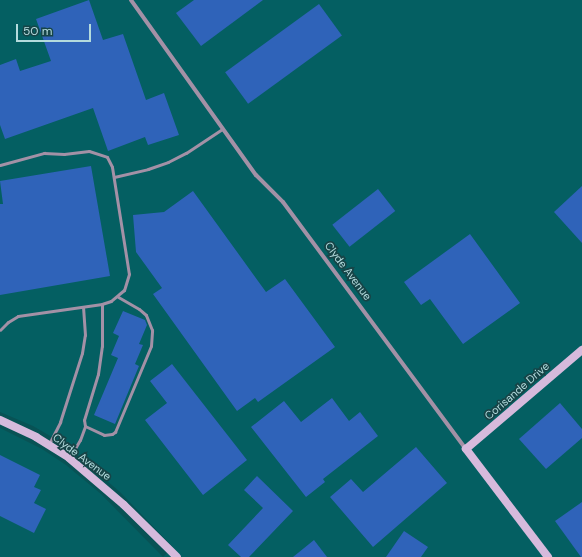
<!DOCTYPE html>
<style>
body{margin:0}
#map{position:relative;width:582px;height:557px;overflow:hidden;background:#085255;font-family:"DM Sans",sans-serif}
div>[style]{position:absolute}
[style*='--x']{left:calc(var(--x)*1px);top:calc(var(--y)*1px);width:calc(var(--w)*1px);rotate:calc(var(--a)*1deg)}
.built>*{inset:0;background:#045f62}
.building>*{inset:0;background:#2f63b9;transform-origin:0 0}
.lane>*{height:3px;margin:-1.5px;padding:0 1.5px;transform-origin:1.5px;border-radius:1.5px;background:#a391a6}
.street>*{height:4px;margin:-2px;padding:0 2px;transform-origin:2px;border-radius:2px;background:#a391a6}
.secondary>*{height:8px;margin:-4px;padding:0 4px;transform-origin:4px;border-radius:4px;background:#d6badc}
span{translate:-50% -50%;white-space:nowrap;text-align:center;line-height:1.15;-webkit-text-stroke:3.5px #174447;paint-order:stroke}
.street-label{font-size:11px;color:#b4dbdd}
.scale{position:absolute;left:16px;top:24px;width:75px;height:18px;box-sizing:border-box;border:2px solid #b4dbdd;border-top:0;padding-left:5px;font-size:12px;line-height:14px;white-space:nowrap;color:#b4dbdd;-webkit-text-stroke:3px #174447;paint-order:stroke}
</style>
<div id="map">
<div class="built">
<i style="clip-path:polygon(0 0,582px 0,582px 557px,0 557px,0 428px,42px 449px,66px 465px,101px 494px,163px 557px,173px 547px,120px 492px,64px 444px,33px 426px,0 412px)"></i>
</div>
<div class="building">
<i style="clip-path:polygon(89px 0,103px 40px,123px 34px,146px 100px,164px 93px,179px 135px,148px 145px,145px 137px,108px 151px,93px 108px,5px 139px,0 125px,0 65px,16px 59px,20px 71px,51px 61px,36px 19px)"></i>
<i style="clip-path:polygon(194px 0,263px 0,201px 46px,176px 13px)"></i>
<i style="left:319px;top:4px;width:39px;height:116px;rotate:54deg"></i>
<i style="clip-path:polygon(91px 166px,110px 276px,0 295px,0 204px,3px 204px,0 181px)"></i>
<i style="clip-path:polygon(582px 186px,582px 243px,554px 212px)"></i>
<i style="left:378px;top:189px;width:28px;height:58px;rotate:52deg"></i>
<i style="clip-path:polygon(193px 191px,266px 292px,285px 279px,335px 347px,258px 402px,255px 398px,237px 411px,153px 294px,162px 288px,136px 252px,133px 215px,164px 212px)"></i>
<i style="clip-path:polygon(470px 234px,520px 303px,463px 344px,430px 299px,421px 305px,404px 282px)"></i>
<i style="clip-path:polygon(123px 311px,145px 320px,147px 325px,139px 344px,143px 345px,135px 364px,139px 366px,115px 424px,94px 415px,118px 358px,111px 355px,119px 336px,113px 333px)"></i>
<i style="clip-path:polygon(172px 364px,247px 460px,203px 495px,145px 420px,167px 403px,150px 381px)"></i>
<i style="clip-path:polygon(332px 398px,349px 421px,360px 412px,378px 436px,323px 479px,325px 482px,306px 497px,251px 427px,284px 401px,301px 422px)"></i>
<i style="clip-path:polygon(560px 403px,582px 429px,582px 438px,546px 469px,519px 439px)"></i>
<i style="clip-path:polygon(416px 447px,447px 483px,373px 547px,330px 497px,351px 479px,363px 492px)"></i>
<i style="clip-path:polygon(0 455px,40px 475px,34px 487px,41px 490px,34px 503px,46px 509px,34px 533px,0 516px)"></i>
<i style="clip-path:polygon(257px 476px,293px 511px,249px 557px,241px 557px,228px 545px,263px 508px,244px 490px)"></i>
<i style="clip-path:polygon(582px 502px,582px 557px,581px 557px,555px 521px)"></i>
<i style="clip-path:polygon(404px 531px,428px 547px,421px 557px,386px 557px)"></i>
<i style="clip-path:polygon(314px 540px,327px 557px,293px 557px)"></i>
</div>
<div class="lane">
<i style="--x:0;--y:165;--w:46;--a:-15.3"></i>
<i style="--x:44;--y:153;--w:20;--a:3"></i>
<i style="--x:64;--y:154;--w:25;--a:-7"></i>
<i style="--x:89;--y:151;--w:19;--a:18"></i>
<i style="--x:107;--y:157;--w:11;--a:63"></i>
<i style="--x:112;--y:167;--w:108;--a:81"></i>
<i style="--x:129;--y:274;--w:17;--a:107"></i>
<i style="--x:124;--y:290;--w:17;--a:140"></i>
<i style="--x:111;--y:301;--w:9;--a:162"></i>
<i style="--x:102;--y:304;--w:85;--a:171.9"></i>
<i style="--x:18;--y:316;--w:12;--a:149"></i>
<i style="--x:8;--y:322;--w:11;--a:135"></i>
<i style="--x:114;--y:177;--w:35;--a:-13"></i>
<i style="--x:148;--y:169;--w:21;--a:-19"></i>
<i style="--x:168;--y:162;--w:20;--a:-27"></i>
<i style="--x:186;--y:153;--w:43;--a:-33.7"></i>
<i style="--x:85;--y:426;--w:21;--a:25"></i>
<i style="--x:104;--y:435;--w:8;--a:-7"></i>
<i style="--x:112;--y:434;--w:4;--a:-34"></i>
<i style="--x:115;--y:432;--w:93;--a:-67.3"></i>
<i style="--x:151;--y:346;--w:16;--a:-86"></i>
<i style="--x:152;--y:330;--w:16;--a:-112"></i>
<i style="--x:146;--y:315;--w:9;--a:-139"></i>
<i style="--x:139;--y:309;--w:24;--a:-150"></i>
<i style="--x:49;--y:444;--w:25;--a:-63"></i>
<i style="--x:60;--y:422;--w:72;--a:-72.3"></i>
<i style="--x:82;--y:353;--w:18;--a:-81"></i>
<i style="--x:85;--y:335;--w:28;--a:-94"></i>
<i style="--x:70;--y:457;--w:20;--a:-60"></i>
<i style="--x:80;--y:440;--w:15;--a:-70"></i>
<i style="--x:85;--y:426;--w:6;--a:-99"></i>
<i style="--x:84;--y:420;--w:48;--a:-73.1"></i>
<i style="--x:98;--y:374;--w:28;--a:-82"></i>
<i style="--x:102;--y:346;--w:42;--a:-90"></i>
</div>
<div class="street">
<i style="--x:131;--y:0;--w:215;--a:54.5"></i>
<i style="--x:256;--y:175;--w:38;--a:45"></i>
<i style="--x:283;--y:202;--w:307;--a:53.5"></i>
</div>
<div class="secondary">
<i style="--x:0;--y:420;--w:40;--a:25"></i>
<i style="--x:36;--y:437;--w:39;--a:32"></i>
<i style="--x:69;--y:458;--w:72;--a:40.5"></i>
<i style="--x:124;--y:505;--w:74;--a:44.5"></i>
<i style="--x:548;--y:557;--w:136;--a:-127.2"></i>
<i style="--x:466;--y:449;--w:153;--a:-40.5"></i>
</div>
<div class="street-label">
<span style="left:348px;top:271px;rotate:53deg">Clyde Avenue</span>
<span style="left:517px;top:391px;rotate:-41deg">Corisande Drive</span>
<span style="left:82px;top:457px;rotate:37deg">Clyde Avenue</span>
</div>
<div class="scale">50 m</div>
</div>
